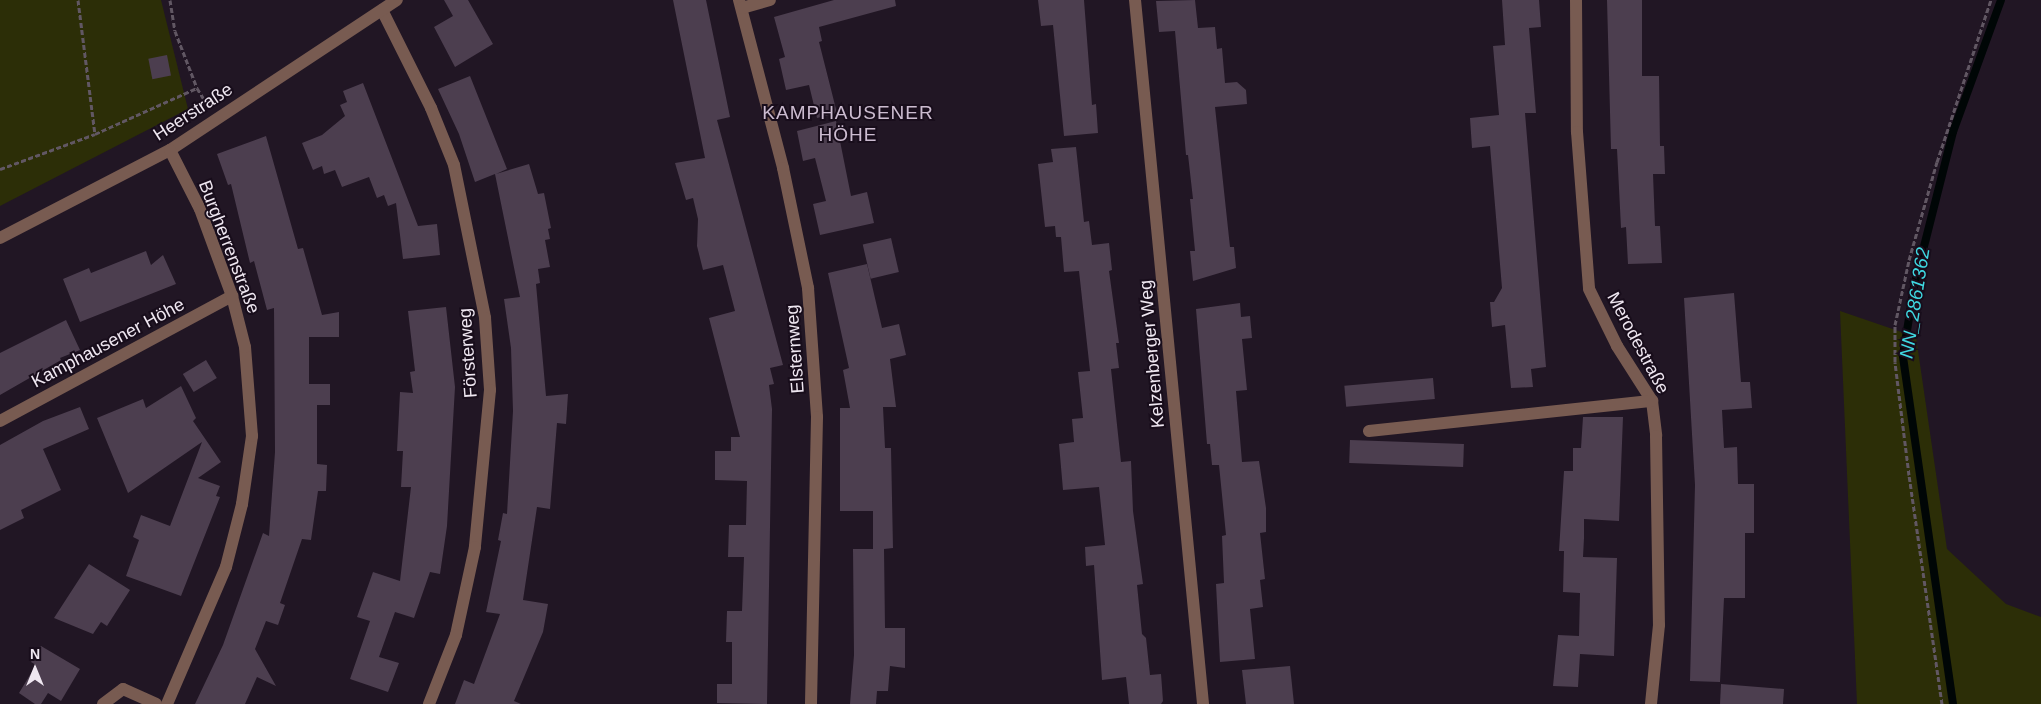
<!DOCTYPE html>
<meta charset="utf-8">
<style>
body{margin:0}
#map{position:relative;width:2041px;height:704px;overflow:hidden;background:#211624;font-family:Helvetica,sans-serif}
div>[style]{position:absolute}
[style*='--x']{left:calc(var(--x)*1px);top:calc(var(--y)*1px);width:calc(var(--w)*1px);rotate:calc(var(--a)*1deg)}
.green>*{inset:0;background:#2c2e07}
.stream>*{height:8px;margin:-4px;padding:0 4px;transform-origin:4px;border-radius:4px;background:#000606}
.building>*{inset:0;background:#4c3e4f;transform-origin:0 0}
.path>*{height:3px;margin-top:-1.5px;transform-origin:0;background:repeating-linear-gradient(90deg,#615763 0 5px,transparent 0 7.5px)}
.minor>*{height:12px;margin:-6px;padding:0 6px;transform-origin:6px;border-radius:6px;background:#785b51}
span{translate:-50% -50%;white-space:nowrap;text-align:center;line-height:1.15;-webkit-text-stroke:4px #180d1b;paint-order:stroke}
.street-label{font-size:18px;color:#efe7f1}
.neighbourhood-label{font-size:19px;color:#ccbcd0;letter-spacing:1px}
.water-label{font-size:19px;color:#3fd8e1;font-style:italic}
.north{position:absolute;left:10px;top:644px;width:50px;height:50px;-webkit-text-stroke:4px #180d1b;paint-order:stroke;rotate:0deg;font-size:14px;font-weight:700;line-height:20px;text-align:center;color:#efe7f1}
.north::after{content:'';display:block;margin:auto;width:18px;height:22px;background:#efe7f1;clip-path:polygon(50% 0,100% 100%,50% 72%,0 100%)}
</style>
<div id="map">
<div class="green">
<i style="clip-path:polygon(0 0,161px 0,188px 109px,0 206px)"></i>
<i style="clip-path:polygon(1840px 311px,1916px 337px,1947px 549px,2006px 604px,2041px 617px,2041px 704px,1857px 704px)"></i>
</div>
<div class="stream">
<i style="--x:1953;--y:704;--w:353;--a:-98.2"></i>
<i style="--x:1903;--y:355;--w:74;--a:-80.7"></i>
<i style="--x:1915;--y:282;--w:155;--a:-75.8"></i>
<i style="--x:1953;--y:132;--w:140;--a:-70"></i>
</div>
<div class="building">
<i style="clip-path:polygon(444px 0,468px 0,493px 44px,455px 67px,434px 27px,453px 16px)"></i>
<i style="clip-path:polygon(673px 0,706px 0,730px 117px,717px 120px,783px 365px,770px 368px,774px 384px,769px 385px,772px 409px,767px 704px,717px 703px,717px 684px,732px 684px,732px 642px,726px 642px,727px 611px,742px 611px,744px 557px,728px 557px,729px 525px,746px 525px,747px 481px,715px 480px,715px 451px,731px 451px,731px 437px,740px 437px,709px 318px,735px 311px,723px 265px,703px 270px,697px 246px,698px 219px,693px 198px,686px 200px,675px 163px,705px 158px)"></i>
<i style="clip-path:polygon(834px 0,895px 0,896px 6px,819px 27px,822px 41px,819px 42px,837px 113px,817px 118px,809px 85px,786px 90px,779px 59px,785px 57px,774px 17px)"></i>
<i style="clip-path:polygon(1038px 0,1084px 0,1092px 105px,1096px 104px,1098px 133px,1064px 136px,1053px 25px,1041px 26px)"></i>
<i style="clip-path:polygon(1195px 0,1198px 28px,1215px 27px,1217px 49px,1222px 48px,1225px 83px,1237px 82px,1246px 90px,1247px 104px,1215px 107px,1230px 247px,1234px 247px,1236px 268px,1193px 281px,1190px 251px,1195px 251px,1190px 199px,1193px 199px,1188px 155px,1186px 155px,1175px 31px,1159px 32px,1156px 1px)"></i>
<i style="clip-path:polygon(1502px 0,1539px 0,1541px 27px,1529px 28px,1536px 113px,1525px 113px,1546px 367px,1531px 369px,1533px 387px,1511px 388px,1505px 325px,1492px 327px,1490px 302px,1494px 302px,1502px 288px,1490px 146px,1472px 148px,1470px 118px,1499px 115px,1493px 46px,1505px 45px)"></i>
<i style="clip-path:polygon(1607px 0,1642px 0,1642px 76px,1659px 76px,1660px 146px,1664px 146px,1665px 174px,1653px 174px,1655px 226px,1660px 226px,1662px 263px,1628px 264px,1626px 227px,1621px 228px,1617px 149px,1611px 149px)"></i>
<i style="left:167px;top:55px;width:21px;height:19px;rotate:79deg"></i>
<i style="clip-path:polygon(470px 76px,507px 169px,496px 174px,529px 164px,538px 194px,544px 193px,551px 228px,548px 229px,550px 239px,545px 240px,550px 267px,538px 269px,540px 283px,536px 284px,546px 396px,568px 394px,566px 424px,557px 423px,550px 509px,537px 507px,523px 600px,548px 604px,543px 632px,514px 701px,521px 704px,455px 704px,464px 680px,474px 684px,500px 614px,486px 612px,501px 541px,498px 540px,503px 513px,507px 514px,513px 411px,511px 348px,504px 299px,520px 297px,495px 174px,475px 182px,459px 134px,438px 89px)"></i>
<i style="clip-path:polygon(363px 83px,418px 226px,437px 224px,440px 255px,403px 259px,396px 203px,388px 206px,384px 195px,377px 198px,369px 177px,342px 187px,335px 170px,324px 174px,322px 166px,313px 170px,302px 143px,322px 135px,345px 116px,340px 105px,347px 102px,343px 91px)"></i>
<i style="clip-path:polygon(836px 121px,851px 196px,867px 192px,874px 223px,820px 235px,813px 204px,826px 201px,815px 158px,803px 161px,797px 131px)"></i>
<i style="clip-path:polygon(266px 136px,298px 249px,303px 248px,322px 315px,339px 312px,339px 337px,309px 337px,309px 384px,330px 384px,330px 405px,317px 405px,317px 464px,327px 465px,326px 491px,318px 491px,311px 540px,302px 539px,280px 603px,285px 605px,278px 625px,266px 621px,255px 649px,276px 686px,257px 677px,245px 704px,195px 704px,223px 645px,263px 533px,269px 536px,275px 452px,274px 308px,267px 310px,254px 261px,250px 263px,231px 184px,228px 185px,217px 154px)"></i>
<i style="clip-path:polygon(1076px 147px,1084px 222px,1089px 221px,1092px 245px,1109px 243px,1112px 270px,1109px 271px,1119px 343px,1116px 343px,1119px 368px,1111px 369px,1121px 462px,1131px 461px,1133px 511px,1143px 584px,1137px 585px,1142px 634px,1146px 638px,1150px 675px,1161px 674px,1163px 701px,1161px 704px,1129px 704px,1126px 677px,1102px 680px,1094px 565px,1086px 566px,1085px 547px,1105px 545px,1099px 487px,1063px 490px,1059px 444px,1074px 442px,1072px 419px,1083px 418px,1078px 372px,1090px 371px,1079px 271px,1064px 272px,1061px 237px,1056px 237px,1055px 226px,1045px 227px,1038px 164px,1053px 162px,1051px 149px)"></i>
<i style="left:891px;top:238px;width:35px;height:29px;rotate:77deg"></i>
<i style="clip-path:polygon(146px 251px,151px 265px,163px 255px,176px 284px,80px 322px,63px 279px,89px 268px,91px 273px)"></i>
<i style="clip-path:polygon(867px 264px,882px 328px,899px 324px,906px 355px,890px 359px,896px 407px,883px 407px,885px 448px,891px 448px,893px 548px,884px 549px,885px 628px,905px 628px,905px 668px,890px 666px,888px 691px,877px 691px,876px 704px,850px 704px,854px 655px,853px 549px,873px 549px,873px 511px,840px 511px,840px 408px,850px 408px,843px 370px,849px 368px,828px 273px)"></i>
<i style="clip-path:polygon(1734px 293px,1741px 382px,1750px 382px,1752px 408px,1722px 410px,1724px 448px,1737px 447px,1738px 484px,1754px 484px,1754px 533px,1745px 533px,1745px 598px,1724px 598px,1720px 682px,1690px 681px,1695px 485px,1684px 298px)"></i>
<i style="clip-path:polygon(1240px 303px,1241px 317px,1250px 316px,1252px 338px,1242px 339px,1247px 390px,1236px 391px,1242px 462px,1259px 461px,1266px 508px,1266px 532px,1260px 533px,1265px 579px,1260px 580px,1263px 607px,1250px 609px,1255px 659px,1220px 662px,1216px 584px,1224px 583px,1222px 536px,1226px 535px,1219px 465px,1212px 465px,1210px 444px,1207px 444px,1196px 309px)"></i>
<i style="clip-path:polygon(446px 307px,455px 387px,447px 526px,440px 574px,430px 572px,414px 618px,395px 612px,379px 657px,399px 663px,388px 692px,350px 679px,370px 621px,357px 617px,373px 572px,400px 581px,411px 487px,401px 487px,403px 451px,397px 451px,400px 392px,413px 393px,410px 372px,415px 371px,408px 311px)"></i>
<i style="clip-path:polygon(66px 320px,80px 350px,60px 358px,61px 360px,0 395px,0 353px)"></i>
<i style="left:206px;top:360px;width:21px;height:27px;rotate:59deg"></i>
<i style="left:1433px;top:378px;width:21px;height:89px;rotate:85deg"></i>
<i style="clip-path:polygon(181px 386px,196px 418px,193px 421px,221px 462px,198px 478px,220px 486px,216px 496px,220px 497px,181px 596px,126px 576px,139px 540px,133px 537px,141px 515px,170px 526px,202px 442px,128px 493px,97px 418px,143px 399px,146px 408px)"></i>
<i style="clip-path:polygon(80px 407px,89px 429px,43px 449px,61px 490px,21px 510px,24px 518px,0 530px,0 445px,43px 421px)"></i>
<i style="clip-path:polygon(1583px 417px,1623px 417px,1619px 521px,1584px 519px,1584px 538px,1583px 557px,1617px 558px,1614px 656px,1580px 654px,1578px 687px,1553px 686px,1558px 635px,1579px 636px,1580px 593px,1563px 592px,1564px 551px,1559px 551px,1564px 471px,1573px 471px,1573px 448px,1581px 448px)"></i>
<i style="left:1350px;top:440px;width:114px;height:23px;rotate:2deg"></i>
<i style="clip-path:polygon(89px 564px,130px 590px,107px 626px,101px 622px,93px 634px,54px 618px)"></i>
<i style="clip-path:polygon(41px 646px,80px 669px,61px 701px,48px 693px,41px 704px,35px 704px,19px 693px,36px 665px,31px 662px)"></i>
<i style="clip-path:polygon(1290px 666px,1294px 704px,1246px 704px,1242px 670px)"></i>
<i style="clip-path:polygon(1721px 684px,1784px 689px,1783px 704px,1720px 704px)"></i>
</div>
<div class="path">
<i style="--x:78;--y:0;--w:135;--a:82.8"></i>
<i style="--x:170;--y:0;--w:31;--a:81"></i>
<i style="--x:175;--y:31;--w:61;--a:68.9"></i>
<i style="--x:197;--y:88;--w:19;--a:58"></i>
<i style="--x:0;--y:169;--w:101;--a:-20.2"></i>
<i style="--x:95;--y:134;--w:112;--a:-24.3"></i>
<i style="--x:1942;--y:704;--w:231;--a:-98.2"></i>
<i style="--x:1909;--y:475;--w:114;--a:-97.1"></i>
<i style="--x:1895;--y:362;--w:37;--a:-90"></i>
<i style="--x:1895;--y:325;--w:66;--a:-77.8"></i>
<i style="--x:1909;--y:260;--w:102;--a:-74.1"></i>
<i style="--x:1937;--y:162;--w:171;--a:-71.6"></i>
</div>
<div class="minor">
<i style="--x:739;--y:0;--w:174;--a:75.3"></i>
<i style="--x:783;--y:168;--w:123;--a:78.2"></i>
<i style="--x:808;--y:288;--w:129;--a:86"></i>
<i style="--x:817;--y:417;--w:287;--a:91.2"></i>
<i style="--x:1135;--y:0;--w:707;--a:84.48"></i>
<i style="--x:1576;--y:0;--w:132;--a:89.6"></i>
<i style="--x:1577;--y:132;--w:157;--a:85.6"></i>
<i style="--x:1589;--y:289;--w:64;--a:63.8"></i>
<i style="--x:1617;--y:346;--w:65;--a:57.5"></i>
<i style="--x:1652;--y:401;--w:35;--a:83"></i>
<i style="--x:1656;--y:436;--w:189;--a:89.1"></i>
<i style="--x:1659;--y:625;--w:79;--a:95.8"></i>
<i style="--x:742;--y:8;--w:29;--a:-16"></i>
<i style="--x:382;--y:10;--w:110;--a:63.4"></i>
<i style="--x:431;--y:108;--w:61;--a:68"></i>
<i style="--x:454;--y:165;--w:156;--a:78.5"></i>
<i style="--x:485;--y:318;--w:72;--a:86"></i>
<i style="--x:490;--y:390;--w:158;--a:95.5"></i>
<i style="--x:475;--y:547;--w:90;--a:102.2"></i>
<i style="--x:456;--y:635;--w:74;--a:111.4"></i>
<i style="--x:0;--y:238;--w:191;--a:-27.4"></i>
<i style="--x:170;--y:150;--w:272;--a:-33.5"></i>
<i style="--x:0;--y:421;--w:264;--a:-28.3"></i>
<i style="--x:1369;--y:431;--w:285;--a:-6.1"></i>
<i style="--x:103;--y:704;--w:25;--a:-37"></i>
<i style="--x:123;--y:689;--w:36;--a:24"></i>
<i style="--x:167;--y:704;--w:149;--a:-66.7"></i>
<i style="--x:226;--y:567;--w:65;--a:-75.7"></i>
<i style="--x:242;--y:504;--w:69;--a:-81.6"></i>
<i style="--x:252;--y:436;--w:89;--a:-94.5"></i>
<i style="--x:245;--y:347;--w:53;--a:-104.3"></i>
<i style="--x:232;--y:296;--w:93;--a:-110.2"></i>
<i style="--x:200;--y:209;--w:66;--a:-117"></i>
</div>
<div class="street-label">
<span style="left:193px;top:112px;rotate:-33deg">Heerstraße</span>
<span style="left:229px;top:247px;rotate:69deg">Burgherrenstraße</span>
<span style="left:108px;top:343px;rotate:-28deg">Kamphausener Höhe</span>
<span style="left:1638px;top:343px;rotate:62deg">Merodestraße</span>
<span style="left:795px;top:349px;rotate:-94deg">Elsternweg</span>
<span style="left:468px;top:353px;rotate:-94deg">Försterweg</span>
<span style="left:1152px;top:354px;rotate:-95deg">Kelzenberger Weg</span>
</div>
<div class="neighbourhood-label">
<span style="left:848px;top:124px">KAMPHAUSENER<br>HÖHE</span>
</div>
<div class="water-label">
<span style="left:1915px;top:303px;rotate:-81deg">NN_2861362</span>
</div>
<div class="north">N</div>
</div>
